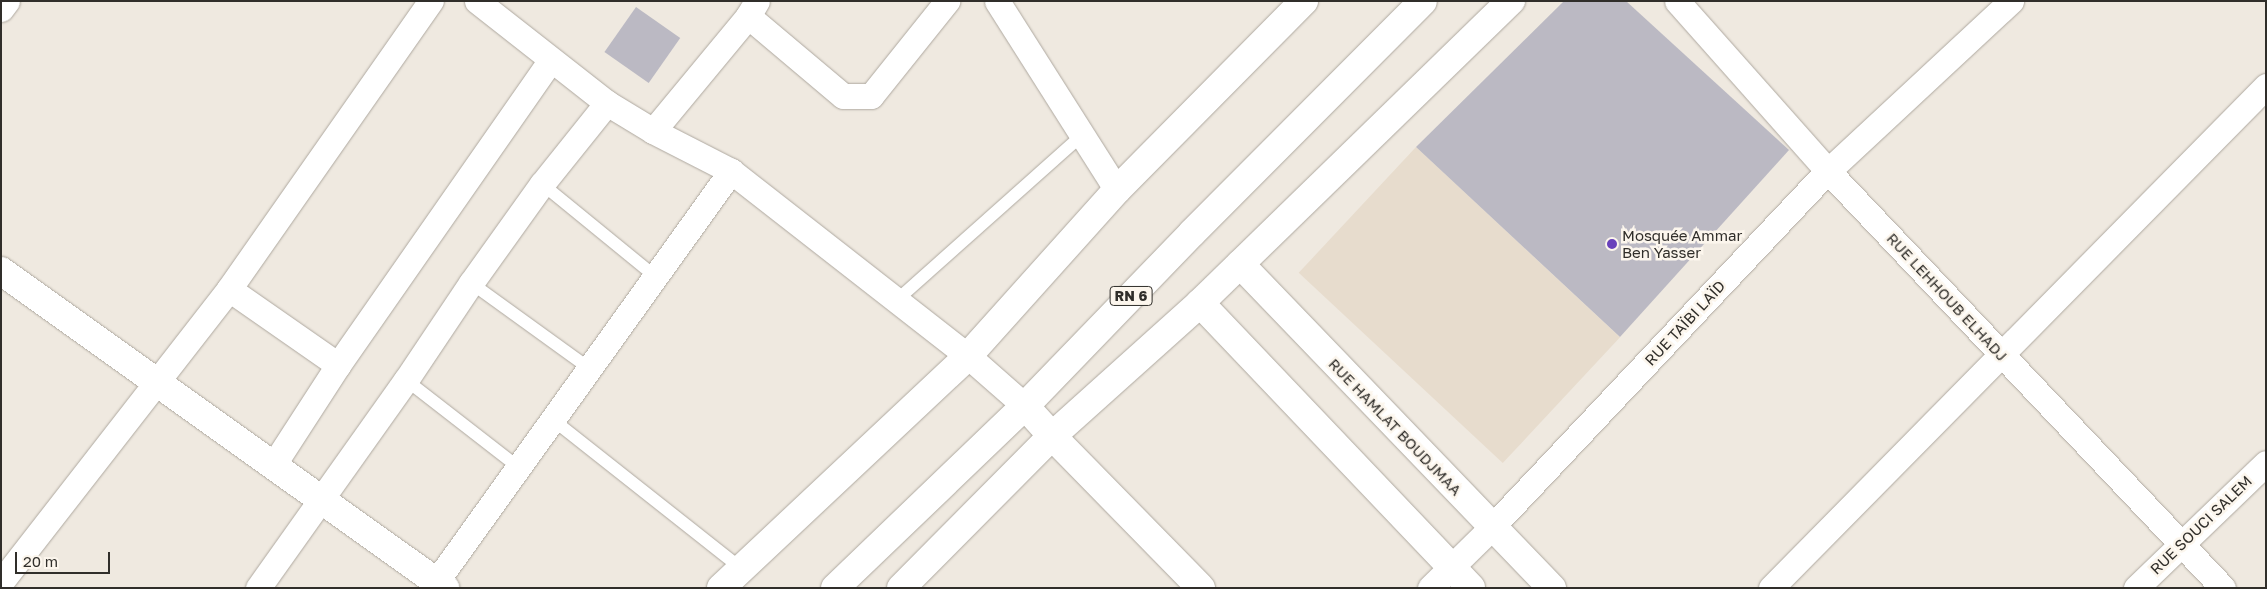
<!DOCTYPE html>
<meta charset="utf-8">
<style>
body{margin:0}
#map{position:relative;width:2267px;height:589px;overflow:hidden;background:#efe9e0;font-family:"Golos Text",sans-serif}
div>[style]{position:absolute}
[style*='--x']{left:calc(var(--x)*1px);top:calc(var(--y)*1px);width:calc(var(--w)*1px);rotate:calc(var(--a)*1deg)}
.built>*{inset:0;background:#e7dccd;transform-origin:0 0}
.building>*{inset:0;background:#bbb9c3;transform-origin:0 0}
.roads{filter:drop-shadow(0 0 1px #aea89f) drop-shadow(0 0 1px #aea89f)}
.lane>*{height:12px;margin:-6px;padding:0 6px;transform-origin:6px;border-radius:6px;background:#fff}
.street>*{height:25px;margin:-12.5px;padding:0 12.5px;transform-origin:12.5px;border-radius:12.5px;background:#fff}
.secondary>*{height:28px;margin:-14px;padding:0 14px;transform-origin:14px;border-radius:14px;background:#fff}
.primary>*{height:28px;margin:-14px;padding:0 14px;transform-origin:14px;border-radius:14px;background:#fff}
.dots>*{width:14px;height:14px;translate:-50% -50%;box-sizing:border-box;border:2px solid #fcf6ed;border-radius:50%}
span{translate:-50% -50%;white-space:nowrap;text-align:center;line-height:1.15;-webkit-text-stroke:5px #fcf6ed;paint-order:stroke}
.shield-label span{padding:1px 4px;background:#fcf6ed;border:1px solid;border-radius:4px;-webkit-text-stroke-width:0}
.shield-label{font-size:14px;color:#302e2a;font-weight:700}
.poi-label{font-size:15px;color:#302e2a}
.left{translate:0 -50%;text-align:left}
.street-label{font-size:15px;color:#302e2a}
.frame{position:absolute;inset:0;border:2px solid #302e2a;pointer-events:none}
.scale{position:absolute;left:15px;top:552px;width:95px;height:22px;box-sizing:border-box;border:2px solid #302e2a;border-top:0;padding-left:6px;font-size:15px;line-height:18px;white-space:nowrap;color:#302e2a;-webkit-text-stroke:4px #fcf6ed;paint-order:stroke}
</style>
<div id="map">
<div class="built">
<i style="left:1416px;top:147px;width:279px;height:172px;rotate:43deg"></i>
</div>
<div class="building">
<i style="clip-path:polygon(1564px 1px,1626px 1px,1789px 150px,1620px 337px,1416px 147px)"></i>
<i style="left:636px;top:7px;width:54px;height:55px;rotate:35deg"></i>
</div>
<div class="roads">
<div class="lane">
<i style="--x:542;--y:184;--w:146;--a:39.2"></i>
<i style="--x:471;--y:283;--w:145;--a:35.8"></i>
<i style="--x:897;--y:300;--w:248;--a:-41.7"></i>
<i style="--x:406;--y:380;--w:142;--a:37.8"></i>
<i style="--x:552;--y:419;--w:242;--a:38.3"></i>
</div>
<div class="street">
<i style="--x:477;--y:1;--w:165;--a:38.1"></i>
<i style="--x:607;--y:103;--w:54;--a:31.3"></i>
<i style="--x:653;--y:131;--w:88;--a:27.1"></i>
<i style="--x:731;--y:171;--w:301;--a:38"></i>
<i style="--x:968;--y:356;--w:76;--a:41.3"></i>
<i style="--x:997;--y:1;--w:224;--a:57.6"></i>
<i style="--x:1677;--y:1;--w:227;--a:48.4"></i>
<i style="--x:1828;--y:171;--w:574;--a:46.55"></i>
<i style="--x:1;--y:9;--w:10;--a:-53"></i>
<i style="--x:748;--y:16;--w:124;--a:40.1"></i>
<i style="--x:843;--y:96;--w:28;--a:0"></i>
<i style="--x:871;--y:96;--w:122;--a:-51.3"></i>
<i style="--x:653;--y:131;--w:149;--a:-50.4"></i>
<i style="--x:748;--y:16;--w:17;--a:-59"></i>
<i style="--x:229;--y:289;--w:133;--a:34.9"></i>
<i style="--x:274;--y:464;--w:118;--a:-57.1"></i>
<i style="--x:338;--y:365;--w:372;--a:-55.1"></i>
<i style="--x:1;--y:582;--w:371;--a:-52.1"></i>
<i style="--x:229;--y:289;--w:352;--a:-55"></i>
<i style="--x:436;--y:582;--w:506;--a:-54.33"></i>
<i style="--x:258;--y:588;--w:255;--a:-54.6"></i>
<i style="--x:406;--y:380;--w:117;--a:-56.2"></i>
<i style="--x:471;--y:283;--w:122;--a:-54.4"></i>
<i style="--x:542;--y:184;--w:104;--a:-51.3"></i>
<i style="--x:1430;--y:588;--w:86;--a:-44.5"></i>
<i style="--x:1491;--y:528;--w:491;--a:-46.7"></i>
<i style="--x:1828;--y:171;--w:250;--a:-42.9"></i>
<i style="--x:1771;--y:588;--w:705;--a:-45.4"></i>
<i style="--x:2136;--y:588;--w:180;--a:-43.9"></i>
</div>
<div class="secondary">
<i style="--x:1240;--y:264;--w:450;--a:46.1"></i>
<i style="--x:1;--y:271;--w:546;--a:35.53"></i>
<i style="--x:1200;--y:303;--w:393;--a:46.4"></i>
<i style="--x:1025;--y:406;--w:40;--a:48"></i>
<i style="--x:1052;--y:436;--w:199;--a:-41.9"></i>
<i style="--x:1200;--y:303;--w:434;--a:-44.2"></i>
<i style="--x:901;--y:588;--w:214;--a:-45.2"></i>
<i style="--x:1052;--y:436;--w:213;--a:45.6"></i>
</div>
<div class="primary">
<i style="--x:721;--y:588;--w:339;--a:-43.2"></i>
<i style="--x:968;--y:356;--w:223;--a:-48.1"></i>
<i style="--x:1117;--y:190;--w:266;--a:-45.3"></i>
<i style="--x:835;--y:588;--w:263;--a:-43.8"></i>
<i style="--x:1025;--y:406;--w:240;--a:-46"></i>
<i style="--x:1192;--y:233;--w:327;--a:-45.1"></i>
</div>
</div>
<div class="dots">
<i style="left:1612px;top:244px;background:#6942bb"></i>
</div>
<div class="shield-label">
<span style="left:1131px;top:296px">RN 6</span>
</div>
<div class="poi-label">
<span class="left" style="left:1622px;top:244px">Mosquée Ammar<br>Ben Yasser</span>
</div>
<div class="street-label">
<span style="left:1947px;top:297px;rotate:47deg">RUE LEHHOUB ELHADJ</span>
<span style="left:1685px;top:323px;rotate:-47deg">RUE TAÏBI LAÏD</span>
<span style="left:1395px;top:427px;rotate:46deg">RUE HAMLAT BOUDJMAA</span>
<span style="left:2201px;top:525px;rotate:-44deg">RUE SOUCI SALEM</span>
</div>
<div class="frame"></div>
<div class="scale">20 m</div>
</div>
